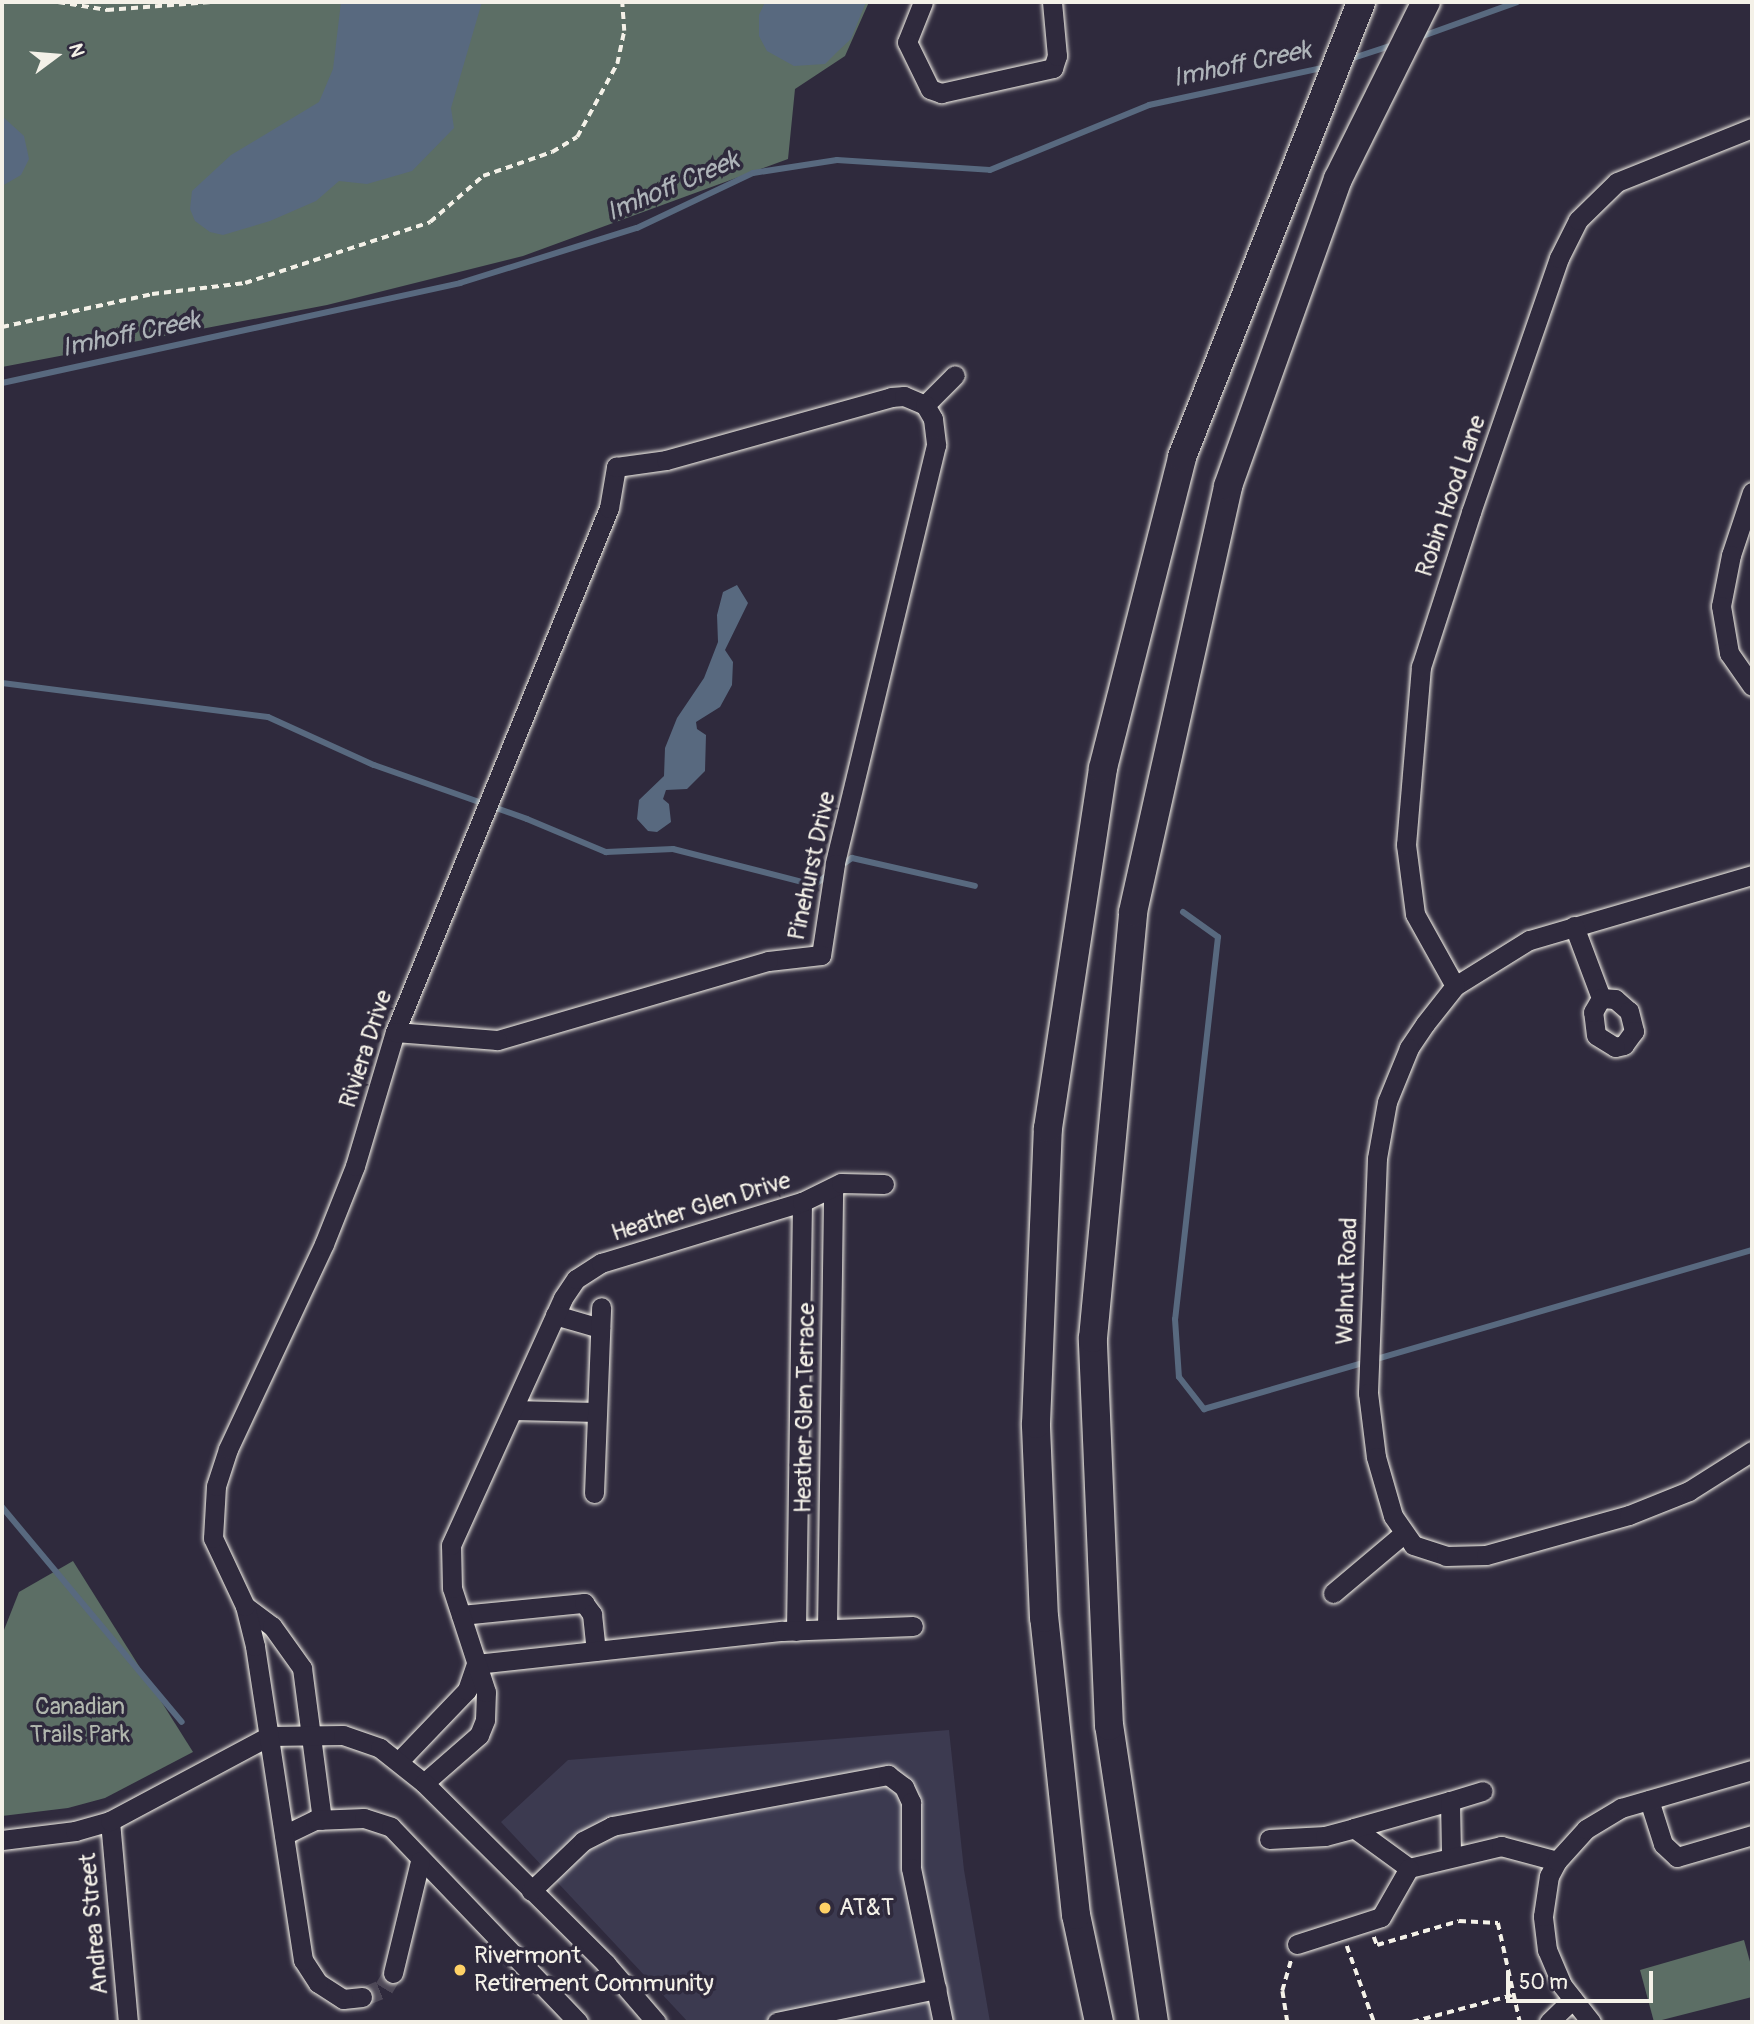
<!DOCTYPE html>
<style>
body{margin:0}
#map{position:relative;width:1754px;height:2024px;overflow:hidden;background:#2f2a3d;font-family:Pangolin,sans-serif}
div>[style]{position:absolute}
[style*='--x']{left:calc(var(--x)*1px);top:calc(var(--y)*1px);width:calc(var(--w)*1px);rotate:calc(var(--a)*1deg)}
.built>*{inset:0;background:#3c3a50}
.green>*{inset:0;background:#5c6e65}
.water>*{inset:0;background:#58697f}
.stream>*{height:6px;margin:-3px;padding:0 3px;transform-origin:3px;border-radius:3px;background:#58697f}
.minor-tunnel>*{height:19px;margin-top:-9.5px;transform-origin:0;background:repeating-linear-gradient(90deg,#4d4857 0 19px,transparent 0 29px)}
.path>*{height:3.5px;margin-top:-1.75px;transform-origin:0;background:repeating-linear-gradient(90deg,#f4f1e8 0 7px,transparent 0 12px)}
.roads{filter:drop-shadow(0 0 2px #f4f1e8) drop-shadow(0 0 2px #f4f1e8)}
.minor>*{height:19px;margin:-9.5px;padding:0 9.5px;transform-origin:9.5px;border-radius:9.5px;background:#2f2a3d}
.highway>*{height:28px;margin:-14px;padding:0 14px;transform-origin:14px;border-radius:14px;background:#2f2a3d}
.dots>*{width:19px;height:19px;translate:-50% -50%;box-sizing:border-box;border:4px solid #2f2a3d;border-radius:50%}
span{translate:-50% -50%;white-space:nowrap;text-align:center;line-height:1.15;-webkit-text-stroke:7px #2f2a3d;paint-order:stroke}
.street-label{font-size:24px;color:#f4f1e8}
.park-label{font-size:24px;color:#b0b6ad}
.poi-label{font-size:24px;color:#f4f1e8}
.left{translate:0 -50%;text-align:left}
.water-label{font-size:26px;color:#aeb4b9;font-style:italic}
.frame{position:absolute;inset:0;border:4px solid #f4f1e8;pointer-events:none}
.north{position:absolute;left:21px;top:21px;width:70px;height:70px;-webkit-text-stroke:5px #2f2a3d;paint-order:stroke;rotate:74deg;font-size:19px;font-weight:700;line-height:28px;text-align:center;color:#f4f1e8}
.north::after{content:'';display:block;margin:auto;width:24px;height:32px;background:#f4f1e8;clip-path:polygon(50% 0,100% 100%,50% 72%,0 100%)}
.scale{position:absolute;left:1506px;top:1971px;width:147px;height:32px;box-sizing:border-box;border:4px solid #f4f1e8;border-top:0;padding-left:9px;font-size:21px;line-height:24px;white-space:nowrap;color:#f4f1e8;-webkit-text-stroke:5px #2f2a3d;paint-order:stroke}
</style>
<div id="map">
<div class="built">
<i style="clip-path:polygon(949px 1730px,964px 1870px,990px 2022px,688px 2022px,501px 1822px,568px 1760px)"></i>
</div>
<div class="green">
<i style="clip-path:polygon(2px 2px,869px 2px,845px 56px,795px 89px,788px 159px,523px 256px,327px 305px,2px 367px)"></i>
<i style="clip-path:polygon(73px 1561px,193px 1752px,105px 1798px,68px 1808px,2px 1816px,2px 1635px,19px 1592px)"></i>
<i style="clip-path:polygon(1744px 1940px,1752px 1969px,1752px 1997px,1654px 2022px,1640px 1970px)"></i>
</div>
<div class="water">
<i style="clip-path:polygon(341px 2px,482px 2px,451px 108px,454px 128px,412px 171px,367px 184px,339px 181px,316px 201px,270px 221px,223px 235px,210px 232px,195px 221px,190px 209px,192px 191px,231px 155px,319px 102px,333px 69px)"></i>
<i style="clip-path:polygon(765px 2px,866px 2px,851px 39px,836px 53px,825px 64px,794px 66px,767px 51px,759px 36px,759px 15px)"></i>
<i style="clip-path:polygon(2px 116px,24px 136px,29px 159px,21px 175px,2px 186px)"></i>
<i style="clip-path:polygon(737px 585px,748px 603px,725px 650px,733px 662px,732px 685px,720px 707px,696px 722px,697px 729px,706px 735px,705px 771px,687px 789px,666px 790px,663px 799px,669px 804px,671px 822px,657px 832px,648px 831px,637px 819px,639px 800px,664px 776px,665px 748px,677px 718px,704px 678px,718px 642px,717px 615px,723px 592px)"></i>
</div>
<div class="stream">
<i style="--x:1420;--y:37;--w:103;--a:-19.8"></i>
<i style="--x:1347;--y:60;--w:48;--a:-18.1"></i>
<i style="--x:2;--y:383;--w:469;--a:-12.3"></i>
<i style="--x:460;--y:283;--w:185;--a:-17.3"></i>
<i style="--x:637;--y:228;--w:128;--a:-25.4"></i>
<i style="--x:753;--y:173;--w:85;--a:-8.8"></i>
<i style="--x:837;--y:160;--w:153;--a:3.7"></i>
<i style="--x:990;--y:170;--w:172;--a:-22.2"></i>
<i style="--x:1149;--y:105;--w:181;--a:-12.1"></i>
<i style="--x:2;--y:683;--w:268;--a:7.3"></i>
<i style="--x:268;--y:717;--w:116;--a:24.4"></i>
<i style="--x:374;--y:765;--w:162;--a:19.4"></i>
<i style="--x:527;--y:819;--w:86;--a:22.7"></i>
<i style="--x:606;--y:852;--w:67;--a:-2.6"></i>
<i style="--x:673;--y:849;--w:146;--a:14.3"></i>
<i style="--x:814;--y:885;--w:17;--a:-36"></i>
<i style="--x:839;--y:867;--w:16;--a:-35"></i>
<i style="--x:852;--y:858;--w:126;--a:12.8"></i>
<i style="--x:1183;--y:912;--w:43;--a:35.5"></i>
<i style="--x:1218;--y:937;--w:384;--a:96.4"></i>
<i style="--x:1175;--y:1319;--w:58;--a:86.1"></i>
<i style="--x:1179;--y:1377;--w:41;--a:52"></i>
<i style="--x:1204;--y:1409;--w:571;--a:-16.18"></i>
<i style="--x:2;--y:1507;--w:280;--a:50.1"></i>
</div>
<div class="minor-tunnel">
<i style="--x:362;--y:1997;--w:24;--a:-22"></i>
<i style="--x:384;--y:1988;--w:17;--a:-59"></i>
</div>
<div class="path">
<i style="--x:58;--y:2;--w:50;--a:9.3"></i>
<i style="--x:107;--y:10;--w:104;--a:-4.4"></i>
<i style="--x:2;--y:327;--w:154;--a:-12.4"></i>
<i style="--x:152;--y:294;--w:94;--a:-6.7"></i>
<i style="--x:245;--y:283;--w:195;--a:-18.2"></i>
<i style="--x:430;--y:222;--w:70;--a:-41"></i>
<i style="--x:483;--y:176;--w:73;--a:-19.2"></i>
<i style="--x:552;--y:152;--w:29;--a:-31"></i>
<i style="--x:577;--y:137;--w:83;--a:-61.3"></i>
<i style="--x:617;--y:64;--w:34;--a:-78"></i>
<i style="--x:624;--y:31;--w:29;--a:-94"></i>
<i style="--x:1374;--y:1937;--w:9;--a:69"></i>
<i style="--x:1377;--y:1945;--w:85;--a:-16.3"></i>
<i style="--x:1459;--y:1921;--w:39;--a:3"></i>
<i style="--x:1498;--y:1923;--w:101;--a:77.5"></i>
<i style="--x:1347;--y:1946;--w:81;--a:70.4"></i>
<i style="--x:1287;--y:2022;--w:31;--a:-99"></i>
<i style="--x:1282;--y:1991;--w:33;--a:-74"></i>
<i style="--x:1412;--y:2022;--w:105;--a:-15"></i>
</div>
<div class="roads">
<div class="minor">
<i style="--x:923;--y:2;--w:43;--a:111.8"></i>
<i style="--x:907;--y:42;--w:52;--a:63.9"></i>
<i style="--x:930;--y:89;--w:12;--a:20"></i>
<i style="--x:941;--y:93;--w:115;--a:-12.6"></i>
<i style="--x:1053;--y:68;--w:13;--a:-72"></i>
<i style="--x:1057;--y:56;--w:54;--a:-95.3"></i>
<i style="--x:925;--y:405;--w:42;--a:-45"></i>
<i style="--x:1752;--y:492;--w:66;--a:108.4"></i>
<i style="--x:1731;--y:555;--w:52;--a:101.1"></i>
<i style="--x:1721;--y:606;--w:48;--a:80.3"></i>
<i style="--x:1729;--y:653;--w:40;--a:55.1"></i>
<i style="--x:1752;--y:875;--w:232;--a:163.7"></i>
<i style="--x:1529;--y:940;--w:87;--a:148.1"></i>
<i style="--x:1455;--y:986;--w:48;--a:128.3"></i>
<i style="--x:1425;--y:1024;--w:29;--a:124"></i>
<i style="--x:1409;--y:1048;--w:58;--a:112.2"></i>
<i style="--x:1387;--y:1102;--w:57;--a:100.1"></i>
<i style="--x:1377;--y:1158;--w:235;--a:92.2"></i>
<i style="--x:1368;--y:1393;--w:64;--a:82.9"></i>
<i style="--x:1376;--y:1457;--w:61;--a:73.9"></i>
<i style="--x:1393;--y:1516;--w:35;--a:55"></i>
<i style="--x:1413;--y:1545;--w:35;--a:18"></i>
<i style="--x:1446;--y:1556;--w:40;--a:-1.4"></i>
<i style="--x:1486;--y:1555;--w:148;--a:-15.6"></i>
<i style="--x:1629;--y:1515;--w:65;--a:-21.8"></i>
<i style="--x:1689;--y:1491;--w:75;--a:-32.4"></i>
<i style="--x:1574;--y:926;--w:77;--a:69.4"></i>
<i style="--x:1601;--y:998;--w:14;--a:4"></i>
<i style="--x:1615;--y:999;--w:18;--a:41"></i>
<i style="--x:1629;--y:1011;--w:21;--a:76"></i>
<i style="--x:1634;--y:1031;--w:17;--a:126"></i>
<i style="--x:1624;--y:1045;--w:9;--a:167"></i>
<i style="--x:1615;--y:1047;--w:22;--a:-148"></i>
<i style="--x:1596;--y:1035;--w:23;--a:-97"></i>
<i style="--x:1593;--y:1012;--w:16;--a:-60"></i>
<i style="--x:1455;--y:986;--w:82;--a:-119.1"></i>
<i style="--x:1415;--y:914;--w:70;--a:-97.4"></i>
<i style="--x:1406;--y:845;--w:179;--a:-85.2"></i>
<i style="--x:1421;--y:667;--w:163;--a:-72.1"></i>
<i style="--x:1471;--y:512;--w:269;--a:-70.9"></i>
<i style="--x:1559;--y:258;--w:42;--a:-63.4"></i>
<i style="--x:1578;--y:220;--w:54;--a:-44.3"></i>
<i style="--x:1617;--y:182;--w:145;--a:-21.8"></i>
<i style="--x:555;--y:1315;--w:47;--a:16.1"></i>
<i style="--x:513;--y:1410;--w:84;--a:1.4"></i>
<i style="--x:594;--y:1493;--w:186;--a:-87.8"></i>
<i style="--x:1333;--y:1593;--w:92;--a:-40.1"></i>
<i style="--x:245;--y:1606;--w:34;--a:37"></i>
<i style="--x:272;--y:1626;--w:52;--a:54.5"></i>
<i style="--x:302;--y:1668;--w:153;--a:82.5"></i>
<i style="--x:461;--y:1615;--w:124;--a:-5.6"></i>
<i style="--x:584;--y:1603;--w:14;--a:54"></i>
<i style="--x:592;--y:1614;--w:37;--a:84"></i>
<i style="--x:827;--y:1629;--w:441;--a:-89.2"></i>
<i style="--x:796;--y:1631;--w:429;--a:-89.2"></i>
<i style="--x:476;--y:1664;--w:308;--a:-6.2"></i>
<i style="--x:782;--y:1631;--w:131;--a:-2.2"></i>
<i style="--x:399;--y:1761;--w:98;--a:-46.2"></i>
<i style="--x:467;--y:1690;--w:28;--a:-71"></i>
<i style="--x:424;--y:1783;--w:73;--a:-41.1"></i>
<i style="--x:479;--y:1735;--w:16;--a:-68"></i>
<i style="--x:485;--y:1720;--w:28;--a:-88"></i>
<i style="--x:486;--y:1692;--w:109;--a:-108.1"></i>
<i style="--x:452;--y:1588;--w:43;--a:-91.3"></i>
<i style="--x:451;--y:1545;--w:271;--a:-65.6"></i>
<i style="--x:563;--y:1298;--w:23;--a:-56"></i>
<i style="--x:576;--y:1279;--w:30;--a:-33"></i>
<i style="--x:601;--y:1263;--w:210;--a:-16.9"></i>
<i style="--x:802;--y:1202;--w:43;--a:-26"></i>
<i style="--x:841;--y:1183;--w:43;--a:1.3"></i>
<i style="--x:1649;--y:1800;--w:46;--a:72.3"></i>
<i style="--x:1663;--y:1844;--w:19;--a:43"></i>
<i style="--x:1677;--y:1857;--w:78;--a:-16.3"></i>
<i style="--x:1450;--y:1801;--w:34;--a:-17"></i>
<i style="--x:110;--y:1821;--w:202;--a:84.9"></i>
<i style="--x:284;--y:1835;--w:34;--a:-26"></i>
<i style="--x:315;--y:1820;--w:49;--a:-2.3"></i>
<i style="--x:364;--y:1818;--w:28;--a:18"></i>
<i style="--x:391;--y:1827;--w:270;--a:46.2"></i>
<i style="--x:1269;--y:1839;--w:56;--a:-3.1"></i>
<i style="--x:1325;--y:1836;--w:30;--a:-15"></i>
<i style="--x:2;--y:1840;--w:74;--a:-7"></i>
<i style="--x:75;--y:1831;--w:36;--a:-16"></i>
<i style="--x:110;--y:1821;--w:180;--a:-28.1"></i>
<i style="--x:269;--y:1736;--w:74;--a:-0.8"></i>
<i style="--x:343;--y:1735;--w:39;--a:19"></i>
<i style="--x:380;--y:1748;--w:56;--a:38.5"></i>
<i style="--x:424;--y:1783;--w:257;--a:44.8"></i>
<i style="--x:606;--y:1964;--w:77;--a:49.2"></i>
<i style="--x:1409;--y:1868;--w:68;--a:-144"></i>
<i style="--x:1354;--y:1828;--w:100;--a:-15.7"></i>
<i style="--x:1450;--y:1801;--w:54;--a:88.9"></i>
<i style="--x:1409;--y:1868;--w:95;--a:-13.4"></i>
<i style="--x:1501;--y:1846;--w:58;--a:15"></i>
<i style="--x:531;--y:1891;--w:72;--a:-43.9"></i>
<i style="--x:583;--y:1841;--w:33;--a:-27"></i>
<i style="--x:612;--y:1826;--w:281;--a:-10.5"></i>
<i style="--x:888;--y:1775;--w:20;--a:37"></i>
<i style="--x:904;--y:1787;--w:17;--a:65"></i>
<i style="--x:911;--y:1802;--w:66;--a:90"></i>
<i style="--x:911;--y:1868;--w:157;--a:78.3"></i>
<i style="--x:1297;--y:1944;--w:88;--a:-17.8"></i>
<i style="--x:1381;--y:1917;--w:56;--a:-60.3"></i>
<i style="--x:393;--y:1973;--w:115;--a:-76.4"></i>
<i style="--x:362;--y:1997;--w:19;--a:174"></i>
<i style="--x:343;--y:1999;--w:30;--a:-147"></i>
<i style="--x:318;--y:1983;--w:27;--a:-123"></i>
<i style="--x:303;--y:1960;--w:318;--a:-98.7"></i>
<i style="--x:255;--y:1646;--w:41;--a:-104"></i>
<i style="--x:245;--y:1606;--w:75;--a:-115.2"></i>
<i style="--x:213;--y:1538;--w:52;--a:-86.7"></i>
<i style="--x:216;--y:1486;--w:39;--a:-72"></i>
<i style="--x:228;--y:1449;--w:226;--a:-64.9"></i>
<i style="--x:324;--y:1244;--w:84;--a:-68.3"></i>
<i style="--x:355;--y:1166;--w:140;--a:-73.4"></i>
<i style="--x:395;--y:1032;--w:566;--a:-67.79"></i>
<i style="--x:609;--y:508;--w:42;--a:-80.3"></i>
<i style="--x:616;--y:467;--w:50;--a:-8"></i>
<i style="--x:666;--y:460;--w:234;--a:-15.6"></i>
<i style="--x:891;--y:397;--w:13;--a:-4"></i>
<i style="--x:904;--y:396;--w:23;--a:23"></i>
<i style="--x:925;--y:405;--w:16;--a:60"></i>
<i style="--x:933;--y:419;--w:26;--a:83"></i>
<i style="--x:936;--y:445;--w:431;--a:103.6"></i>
<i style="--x:835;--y:864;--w:92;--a:98.7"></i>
<i style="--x:821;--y:955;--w:53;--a:173.5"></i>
<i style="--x:768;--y:961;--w:282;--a:163.7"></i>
<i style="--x:497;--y:1040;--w:102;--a:-175.5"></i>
<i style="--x:777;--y:2022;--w:163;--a:-11.7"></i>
<i style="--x:1549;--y:2022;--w:33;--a:-44"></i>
<i style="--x:1591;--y:2022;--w:47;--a:-128.1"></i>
<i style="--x:1562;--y:1985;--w:38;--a:-113"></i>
<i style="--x:1547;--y:1950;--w:34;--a:-97"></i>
<i style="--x:1543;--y:1916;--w:40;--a:-81.5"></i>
<i style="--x:1549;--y:1876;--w:17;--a:-62"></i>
<i style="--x:1557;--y:1861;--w:43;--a:-47.8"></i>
<i style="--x:1586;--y:1829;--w:41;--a:-31"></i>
<i style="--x:1621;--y:1808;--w:136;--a:-16.2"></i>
</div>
<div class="highway">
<i style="--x:1099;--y:2022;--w:109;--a:-102.1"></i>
<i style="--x:1076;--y:1915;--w:299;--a:-96.1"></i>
<i style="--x:1044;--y:1618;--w:194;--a:-92.4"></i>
<i style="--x:1036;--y:1424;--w:296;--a:-87.7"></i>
<i style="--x:1048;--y:1128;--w:364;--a:-81.3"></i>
<i style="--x:1103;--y:768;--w:321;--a:-75.7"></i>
<i style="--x:1182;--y:457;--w:489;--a:-68.5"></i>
<i style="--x:1154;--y:2022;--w:299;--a:-98.6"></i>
<i style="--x:1109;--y:1726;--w:388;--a:-92.4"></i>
<i style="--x:1093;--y:1338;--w:428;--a:-84.6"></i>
<i style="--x:1133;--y:912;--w:436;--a:-77.4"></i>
<i style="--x:1228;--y:486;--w:326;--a:-70.3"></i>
<i style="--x:1338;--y:179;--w:198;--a:-63.6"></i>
</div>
</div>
<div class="dots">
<i style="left:825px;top:1908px;background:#ffd166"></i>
<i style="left:460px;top:1970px;background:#ffd166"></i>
</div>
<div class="street-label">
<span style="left:1451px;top:496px;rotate:-71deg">Robin Hood Lane</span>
<span style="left:812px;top:866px;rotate:-78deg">Pinehurst Drive</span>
<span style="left:366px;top:1049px;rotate:-72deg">Riviera Drive</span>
<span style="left:701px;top:1207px;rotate:-17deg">Heather Glen Drive</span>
<span style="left:1347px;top:1281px;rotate:-88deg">Walnut Road</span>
<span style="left:805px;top:1408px;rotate:-89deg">Heather Glen Terrace</span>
<span style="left:94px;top:1924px;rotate:-95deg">Andrea Street</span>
</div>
<div class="park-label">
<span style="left:80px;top:1721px">Canadian<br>Trails Park</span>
</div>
<div class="poi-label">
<span class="left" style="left:839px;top:1908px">AT&amp;T</span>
<span class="left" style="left:474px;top:1970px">Rivermont<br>Retirement Community</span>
</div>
<div class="water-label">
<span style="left:1242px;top:65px;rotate:-12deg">Imhoff Creek</span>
<span style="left:673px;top:187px;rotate:-23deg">Imhoff Creek</span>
<span style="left:131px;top:335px;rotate:-12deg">Imhoff Creek</span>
</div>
<div class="frame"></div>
<div class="north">N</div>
<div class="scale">50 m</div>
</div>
